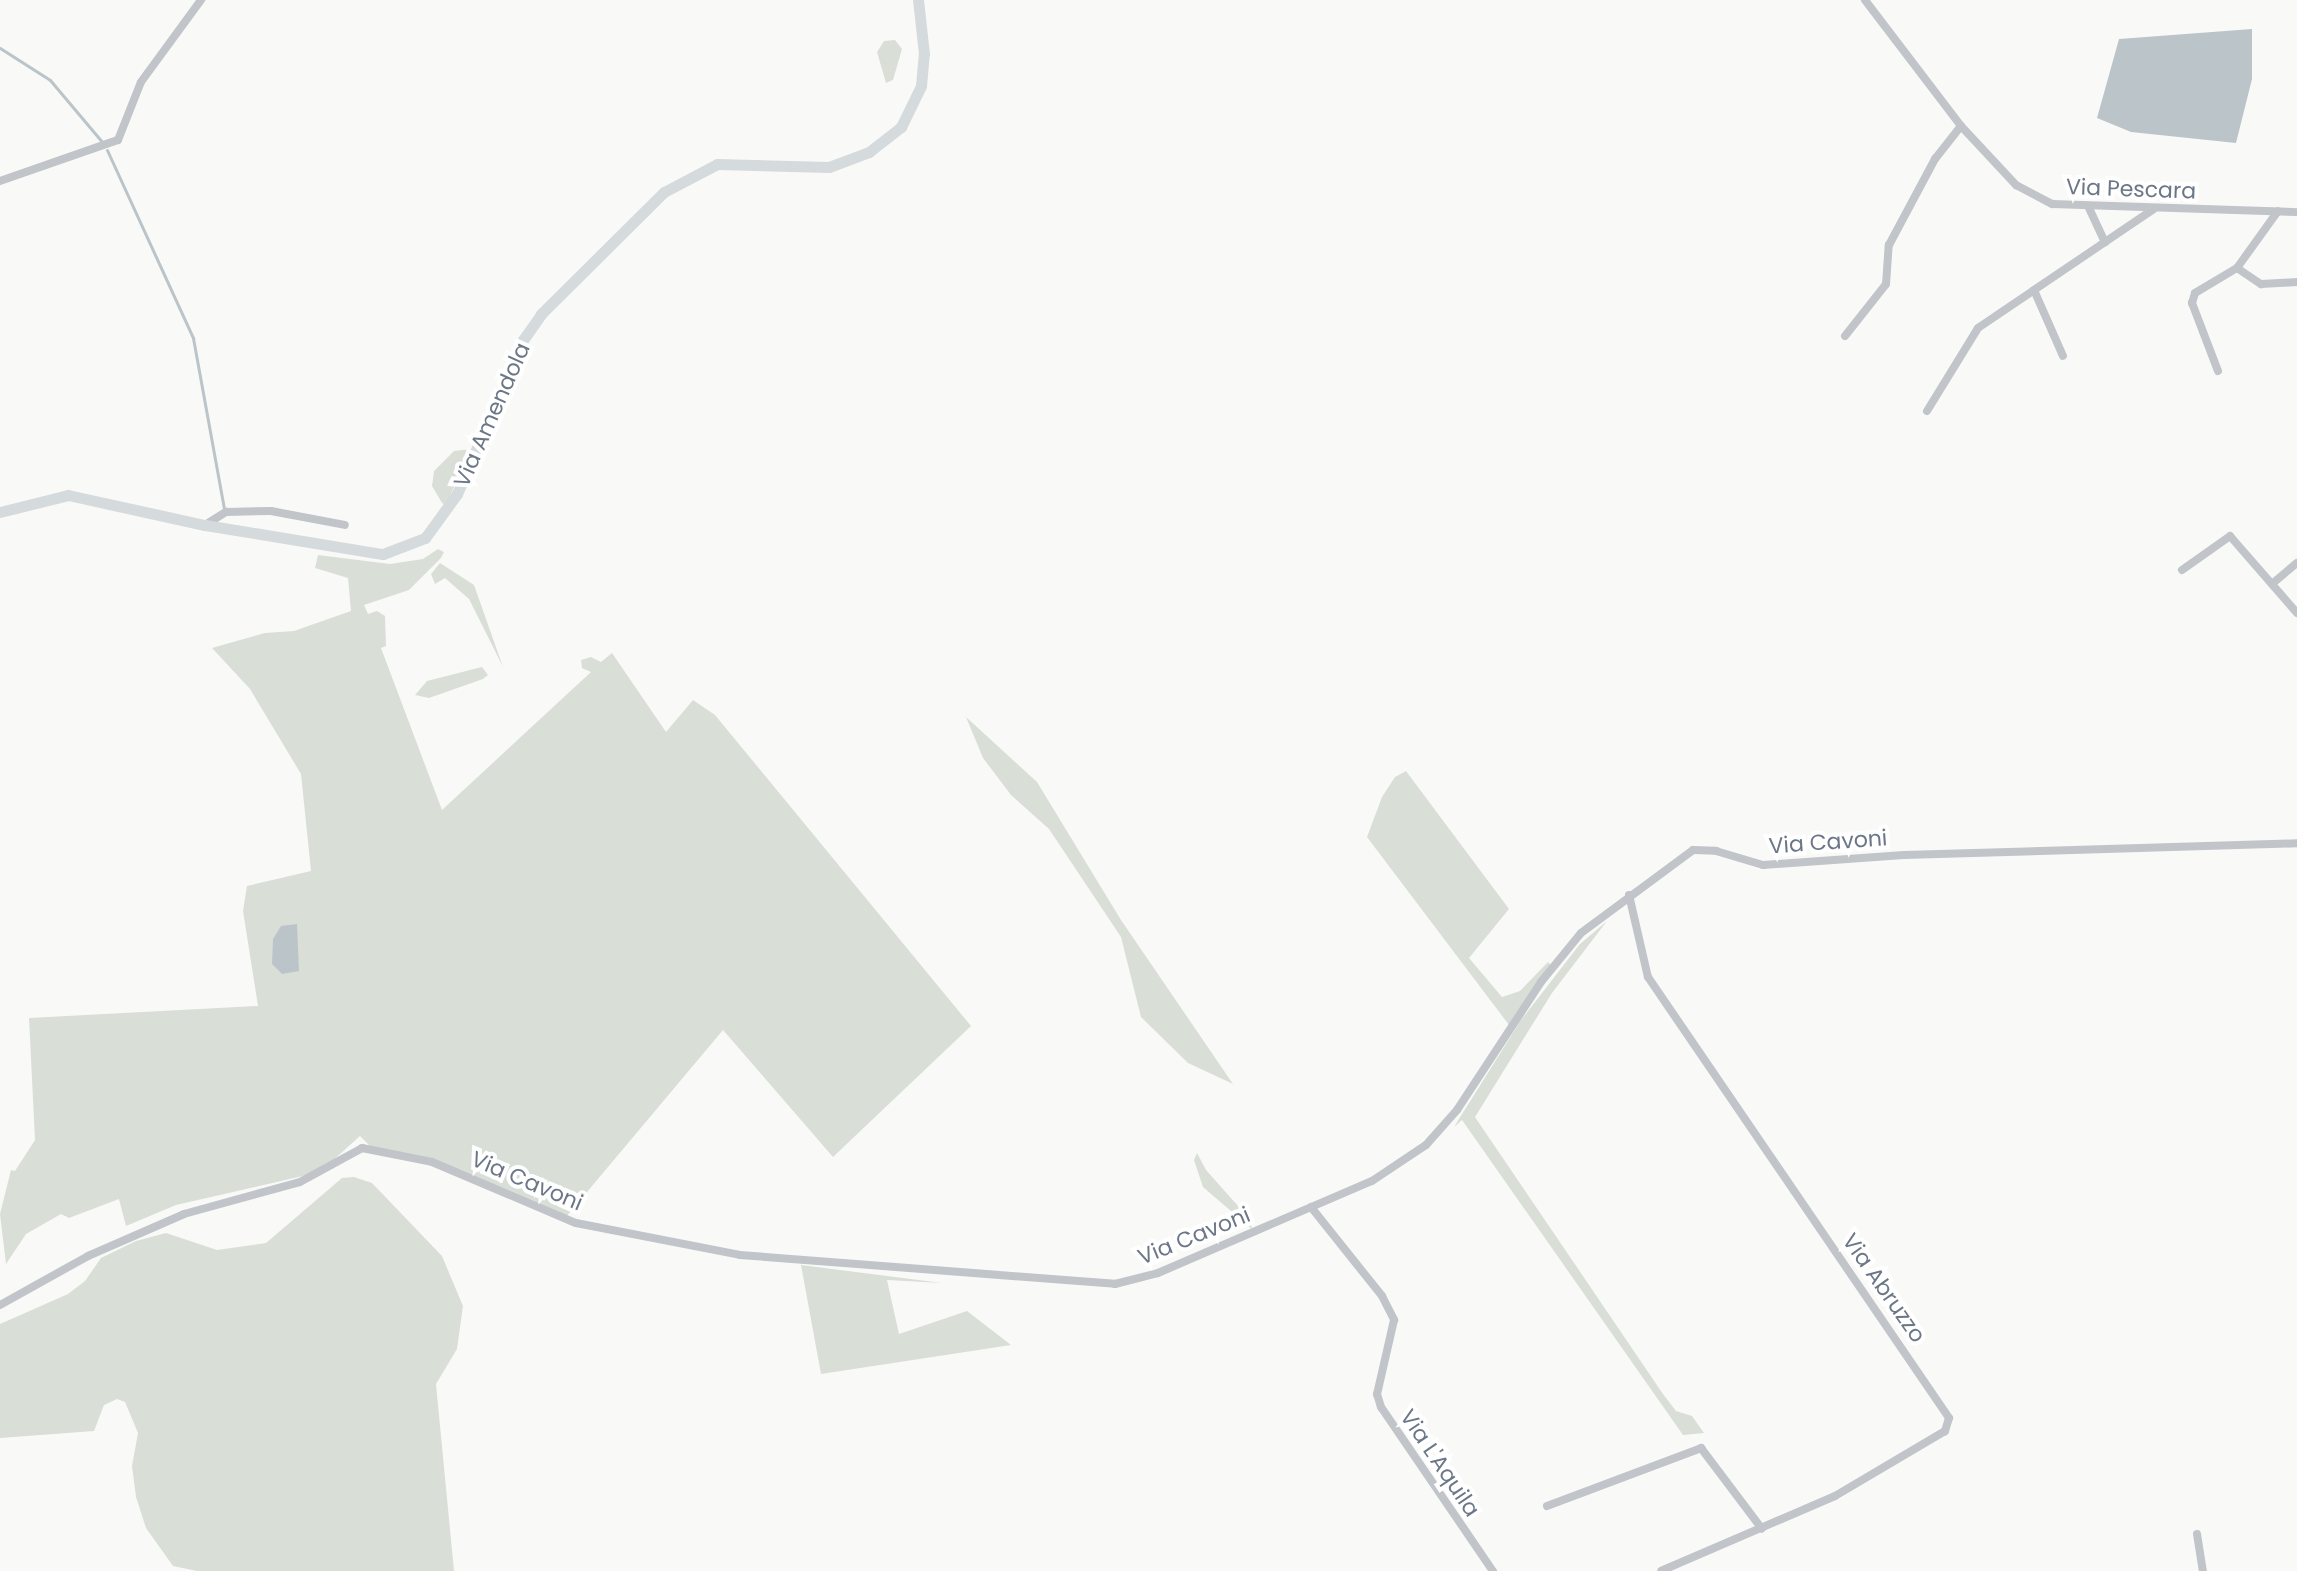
<!DOCTYPE html>
<style>
body{margin:0}
#map{position:relative;width:2297px;height:1571px;overflow:hidden;background:#f9faf8;font-family:Poppins,sans-serif}
div>[style]{position:absolute}
[style*='--x']{left:calc(var(--x)*1px);top:calc(var(--y)*1px);width:calc(var(--w)*1px);rotate:calc(var(--a)*1deg)}
.green>*{inset:0;background:#d9ded7}
.water>*{inset:0;background:#bbc4c9}
.stream>*{height:3px;margin:-1.5px;padding:0 1.5px;transform-origin:1.5px;border-radius:1.5px;background:#bbc4c9}
.minor>*{height:8px;margin:-4px;padding:0 4px;transform-origin:4px;border-radius:4px;background:#c1c5c9}
.secondary>*{height:11px;margin:-5.5px;padding:0 5.5px;transform-origin:5.5px;border-radius:5.5px;background:#d5dadd}
span{translate:-50% -50%;white-space:nowrap;text-align:center;line-height:1.15;-webkit-text-stroke:8px #fff;paint-order:stroke}
.street-label{font-size:22px;color:#6b7787}
</style>
<div id="map">
<div class="green">
<i style="clip-path:polygon(895px 40px,902px 49px,893px 80px,886px 83px,877px 52px,884px 41px)"></i>
<i style="clip-path:polygon(471px 449px,446px 505px,442px 503px,432px 486px,434px 471px,454px 451px)"></i>
<i style="clip-path:polygon(438px 549px,444px 552px,441px 558px,409px 590px,364px 605px,368px 614px,377px 611px,385px 616px,386px 646px,381px 648px,442px 810px,591px 672px,582px 668px,581px 660px,591px 657px,601px 662px,612px 653px,666px 732px,693px 700px,715px 715px,971px 1026px,833px 1157px,723px 1030px,566px 1217px,436px 1160px,371px 1147px,360px 1136px,320px 1172px,176px 1205px,126px 1226px,119px 1199px,69px 1218px,61px 1214px,26px 1234px,6px 1264px,0 1214px,11px 1170px,15px 1171px,35px 1140px,29px 1018px,258px 1006px,243px 911px,247px 886px,311px 871px,301px 774px,250px 689px,212px 648px,265px 633px,294px 631px,351px 611px,348px 578px,315px 568px,318px 555px,390px 564px,423px 559px)"></i>
<i style="clip-path:polygon(440px 563px,474px 585px,503px 667px,469px 599px,445px 578px,435px 584px,431px 574px)"></i>
<i style="clip-path:polygon(482px 667px,488px 675px,483px 679px,429px 698px,415px 695px,427px 681px)"></i>
<i style="clip-path:polygon(966px 717px,1037px 782px,1121px 920px,1233px 1084px,1188px 1063px,1141px 1017px,1121px 937px,1049px 829px,1011px 795px,983px 758px)"></i>
<i style="clip-path:polygon(1406px 771px,1509px 909px,1469px 958px,1502px 997px,1520px 991px,1548px 962px,1552px 966px,1509px 1025px,1367px 837px,1382px 797px,1395px 777px)"></i>
<i style="clip-path:polygon(1607px 921px,1552px 993px,1475px 1117px,1663px 1394px,1676px 1411px,1692px 1416px,1704px 1433px,1683px 1435px,1462px 1120px,1454px 1127px,1521px 1020px,1580px 944px)"></i>
<i style="clip-path:polygon(1197px 1153px,1206px 1170px,1247px 1216px,1253px 1230px,1203px 1187px,1194px 1160px)"></i>
<i style="clip-path:polygon(354px 1177px,372px 1183px,442px 1256px,463px 1306px,457px 1349px,436px 1384px,454px 1571px,197px 1571px,173px 1566px,146px 1528px,136px 1497px,132px 1466px,138px 1433px,125px 1402px,117px 1399px,104px 1405px,94px 1431px,0 1438px,0 1324px,68px 1294px,85px 1281px,101px 1258px,136px 1241px,166px 1233px,217px 1250px,266px 1243px,342px 1178px)"></i>
<i style="clip-path:polygon(801px 1265px,942px 1283px,887px 1280px,899px 1334px,967px 1311px,1011px 1345px,821px 1374px)"></i>
</div>
<div class="water">
<i style="clip-path:polygon(2252px 29px,2252px 79px,2236px 143px,2131px 132px,2097px 118px,2119px 39px)"></i>
<i style="clip-path:polygon(297px 924px,299px 971px,282px 974px,272px 964px,273px 939px,281px 926px)"></i>
</div>
<div class="stream">
<i style="--x:0;--y:48;--w:59;--a:32.6"></i>
<i style="--x:50;--y:80;--w:82;--a:49.9"></i>
<i style="--x:107;--y:150;--w:207;--a:65.4"></i>
<i style="--x:193;--y:338;--w:173;--a:79.7"></i>
</div>
<div class="minor">
<i style="--x:1865;--y:0;--w:158;--a:52.7"></i>
<i style="--x:1961;--y:126;--w:81;--a:47"></i>
<i style="--x:2016;--y:185;--w:41;--a:27.8"></i>
<i style="--x:2052;--y:204;--w:245;--a:1.9"></i>
<i style="--x:0;--y:181;--w:125;--a:-19.2"></i>
<i style="--x:118;--y:140;--w:62;--a:-68.4"></i>
<i style="--x:141;--y:82;--w:102;--a:-53.8"></i>
<i style="--x:2089;--y:208;--w:38;--a:65"></i>
<i style="--x:2237;--y:268;--w:29;--a:34"></i>
<i style="--x:2261;--y:284;--w:36;--a:-3"></i>
<i style="--x:2034;--y:290;--w:72;--a:66.3"></i>
<i style="--x:1845;--y:336;--w:66;--a:-51.7"></i>
<i style="--x:1886;--y:284;--w:39;--a:-86"></i>
<i style="--x:1889;--y:245;--w:98;--a:-61.9"></i>
<i style="--x:1935;--y:159;--w:42;--a:-51.8"></i>
<i style="--x:2218;--y:371;--w:73;--a:-110.9"></i>
<i style="--x:2192;--y:303;--w:10;--a:-73"></i>
<i style="--x:2195;--y:293;--w:49;--a:-30.8"></i>
<i style="--x:2237;--y:268;--w:70;--a:-54.3"></i>
<i style="--x:1927;--y:411;--w:97;--a:-58.4"></i>
<i style="--x:1978;--y:328;--w:212;--a:-34.1"></i>
<i style="--x:205;--y:525;--w:25;--a:-32"></i>
<i style="--x:226;--y:512;--w:45;--a:-1.3"></i>
<i style="--x:271;--y:511;--w:75;--a:10.7"></i>
<i style="--x:2182;--y:570;--w:59;--a:-35.3"></i>
<i style="--x:2230;--y:536;--w:102;--a:49"></i>
<i style="--x:2273;--y:583;--w:31;--a:-40"></i>
<i style="--x:1629;--y:895;--w:84;--a:77"></i>
<i style="--x:1648;--y:977;--w:534;--a:55.68"></i>
<i style="--x:1949;--y:1418;--w:14;--a:107"></i>
<i style="--x:1945;--y:1431;--w:128;--a:149.4"></i>
<i style="--x:1835;--y:1496;--w:189;--a:156.7"></i>
<i style="--x:1311;--y:1207;--w:114;--a:51.4"></i>
<i style="--x:1382;--y:1296;--w:27;--a:63"></i>
<i style="--x:1394;--y:1320;--w:76;--a:102.9"></i>
<i style="--x:1377;--y:1394;--w:14;--a:73"></i>
<i style="--x:1381;--y:1407;--w:199;--a:55.7"></i>
<i style="--x:0;--y:1305;--w:101;--a:-29.1"></i>
<i style="--x:88;--y:1256;--w:105;--a:-23.6"></i>
<i style="--x:184;--y:1214;--w:120;--a:-15.4"></i>
<i style="--x:300;--y:1182;--w:71;--a:-28.7"></i>
<i style="--x:362;--y:1148;--w:71;--a:11.3"></i>
<i style="--x:432;--y:1162;--w:156;--a:23"></i>
<i style="--x:576;--y:1223;--w:167;--a:11"></i>
<i style="--x:740;--y:1255;--w:376;--a:4.4"></i>
<i style="--x:1115;--y:1284;--w:44;--a:-14.3"></i>
<i style="--x:1158;--y:1273;--w:233;--a:-23.3"></i>
<i style="--x:1372;--y:1181;--w:65;--a:-33.7"></i>
<i style="--x:1426;--y:1145;--w:47;--a:-48.5"></i>
<i style="--x:1457;--y:1110;--w:153;--a:-56.7"></i>
<i style="--x:1541;--y:982;--w:63;--a:-50.8"></i>
<i style="--x:1581;--y:933;--w:139;--a:-36.5"></i>
<i style="--x:1693;--y:850;--w:23;--a:2"></i>
<i style="--x:1716;--y:851;--w:49;--a:16.6"></i>
<i style="--x:1763;--y:865;--w:141;--a:-4.1"></i>
<i style="--x:1904;--y:855;--w:393;--a:-1.7"></i>
<i style="--x:1547;--y:1506;--w:165;--a:-20.6"></i>
<i style="--x:1701;--y:1448;--w:101;--a:53"></i>
<i style="--x:2197;--y:1534;--w:37;--a:81"></i>
</div>
<div class="secondary">
<i style="--x:0;--y:512;--w:70;--a:-14"></i>
<i style="--x:68;--y:495;--w:140;--a:12.4"></i>
<i style="--x:205;--y:525;--w:180;--a:9.3"></i>
<i style="--x:383;--y:554;--w:45;--a:-20.9"></i>
<i style="--x:425;--y:538;--w:54;--a:-54"></i>
<i style="--x:457;--y:494;--w:168;--a:-66.8"></i>
<i style="--x:523;--y:340;--w:32;--a:-55"></i>
<i style="--x:541;--y:314;--w:173;--a:-44.8"></i>
<i style="--x:664;--y:192;--w:60;--a:-27.8"></i>
<i style="--x:717;--y:164;--w:112;--a:1.5"></i>
<i style="--x:829;--y:167;--w:43;--a:-20.6"></i>
<i style="--x:869;--y:152;--w:41;--a:-38"></i>
<i style="--x:901;--y:127;--w:46;--a:-64"></i>
<i style="--x:921;--y:86;--w:32;--a:-85"></i>
<i style="--x:924;--y:54;--w:54;--a:-96.3"></i>
</div>
<div class="street-label">
<span style="left:2131px;top:189px;rotate:2deg">Via Pescara</span>
<span style="left:492px;top:415px;rotate:-66deg">Via Amendola</span>
<span style="left:1828px;top:842px;rotate:-4deg">Via Cavoni</span>
<span style="left:527px;top:1181px;rotate:23deg">Via Cavoni</span>
<span style="left:1194px;top:1236px;rotate:-22deg">Via Cavoni</span>
<span style="left:1884px;top:1288px;rotate:55deg">Via Abruzzo</span>
<span style="left:1440px;top:1463px;rotate:56deg">Via L'Aquila</span>
</div>
</div>
